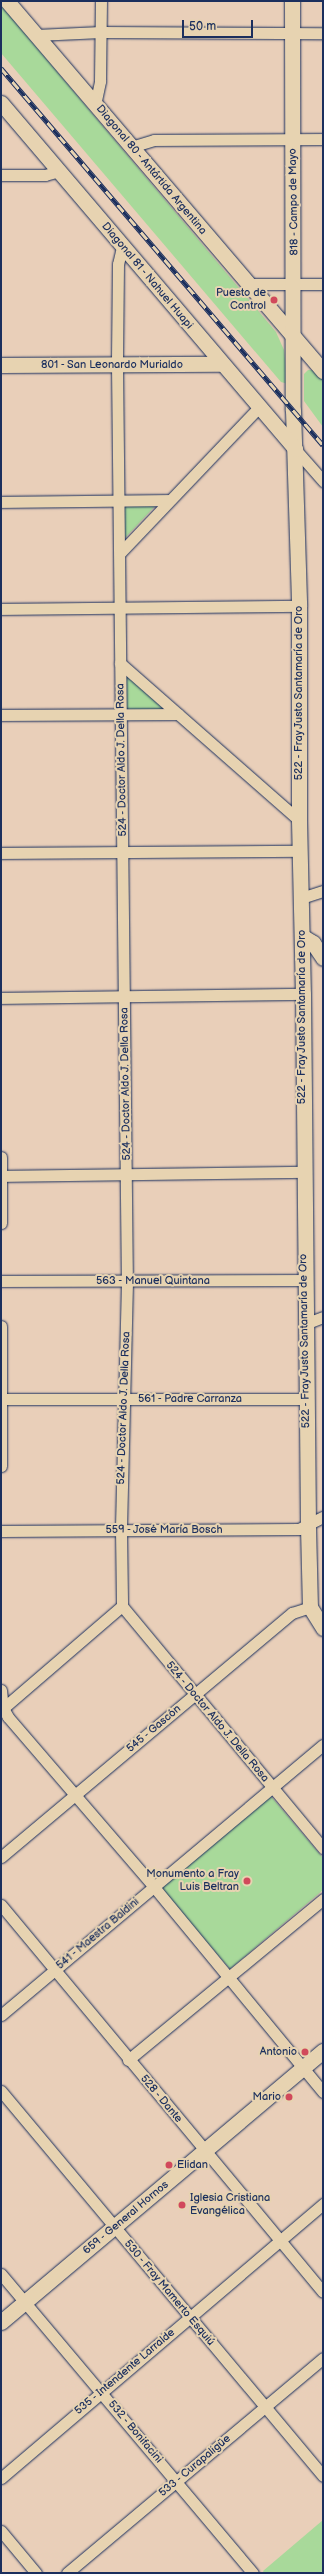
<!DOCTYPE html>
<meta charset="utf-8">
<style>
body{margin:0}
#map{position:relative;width:324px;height:2574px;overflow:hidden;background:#e9cfb9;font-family:"Balsamiq Sans",sans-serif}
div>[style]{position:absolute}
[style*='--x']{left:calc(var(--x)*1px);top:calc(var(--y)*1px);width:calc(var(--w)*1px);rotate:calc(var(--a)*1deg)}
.green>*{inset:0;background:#a8d99a}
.roads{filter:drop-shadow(0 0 1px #1b2f5e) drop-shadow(0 0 1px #1b2f5e)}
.street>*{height:11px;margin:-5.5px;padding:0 5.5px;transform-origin:5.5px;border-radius:5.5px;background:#e7d3b1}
.secondary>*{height:15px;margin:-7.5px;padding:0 7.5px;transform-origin:7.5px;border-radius:7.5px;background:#e7d3b1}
.rail>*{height:4.5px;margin-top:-2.25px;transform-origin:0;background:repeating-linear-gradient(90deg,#e7d3b1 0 9px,#1b2f5e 0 18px);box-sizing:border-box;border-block:1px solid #1b2f5e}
.dots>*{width:11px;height:11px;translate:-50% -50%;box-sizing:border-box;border:2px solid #e7d3b1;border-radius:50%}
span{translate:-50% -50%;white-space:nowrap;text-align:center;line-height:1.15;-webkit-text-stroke:4px #e7d3b1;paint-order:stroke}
.street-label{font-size:11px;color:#1b2f5e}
.poi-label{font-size:11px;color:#1b2f5e}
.right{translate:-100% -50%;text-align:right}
.left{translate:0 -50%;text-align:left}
.frame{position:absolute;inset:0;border:2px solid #1b2f5e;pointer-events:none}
.scale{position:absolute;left:182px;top:20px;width:71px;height:18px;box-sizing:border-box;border:2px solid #1b2f5e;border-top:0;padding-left:5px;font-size:12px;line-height:14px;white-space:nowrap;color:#1b2f5e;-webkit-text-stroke:3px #e7d3b1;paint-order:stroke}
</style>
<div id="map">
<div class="green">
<i style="clip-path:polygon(1px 5px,276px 332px,284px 350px,288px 384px,281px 382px,1px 53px)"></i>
<i style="clip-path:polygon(308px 370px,314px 370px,323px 380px,323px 427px,304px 401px,304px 374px)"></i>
<i style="clip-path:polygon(157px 504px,124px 539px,123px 505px)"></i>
<i style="clip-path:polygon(122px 671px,166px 711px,124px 710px)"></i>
<i style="clip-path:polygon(269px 1794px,323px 1858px,323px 1890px,230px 1969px,159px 1887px)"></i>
<i style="clip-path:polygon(323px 2520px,323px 2573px,264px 2573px,263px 2571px)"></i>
</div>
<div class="roads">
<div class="street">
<i style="--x:36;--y:35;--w:65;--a:-2.6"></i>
<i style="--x:101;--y:32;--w:222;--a:0.3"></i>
<i style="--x:95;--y:105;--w:25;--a:-78"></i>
<i style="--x:100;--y:81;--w:80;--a:-89.3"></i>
<i style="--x:131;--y:147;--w:24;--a:-17"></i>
<i style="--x:154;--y:140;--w:169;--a:-0.3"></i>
<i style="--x:1;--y:175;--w:44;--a:0"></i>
<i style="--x:45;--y:175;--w:15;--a:-16"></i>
<i style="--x:122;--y:247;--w:17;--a:103"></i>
<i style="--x:118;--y:264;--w:101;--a:90.6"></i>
<i style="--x:117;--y:365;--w:917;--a:89.38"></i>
<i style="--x:127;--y:1282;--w:248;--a:91.4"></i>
<i style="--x:121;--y:1530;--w:76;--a:89.2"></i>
<i style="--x:122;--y:1606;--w:315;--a:50.3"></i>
<i style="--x:248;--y:284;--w:75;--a:0"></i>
<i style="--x:295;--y:449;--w:43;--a:48.8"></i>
<i style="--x:1;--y:502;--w:167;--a:-0.7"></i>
<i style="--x:120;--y:553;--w:200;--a:-46.4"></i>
<i style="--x:1;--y:609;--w:298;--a:-0.6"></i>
<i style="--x:120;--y:663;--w:238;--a:41.3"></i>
<i style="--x:1;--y:715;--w:177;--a:-0.3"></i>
<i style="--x:1;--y:853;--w:299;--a:-0.4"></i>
<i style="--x:301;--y:898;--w:23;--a:-18"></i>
<i style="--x:1;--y:998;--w:302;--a:-0.8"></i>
<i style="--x:1;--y:1157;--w:66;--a:90"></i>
<i style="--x:1;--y:1176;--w:302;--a:-0.8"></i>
<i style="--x:1;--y:1281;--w:303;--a:-0.2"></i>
<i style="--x:305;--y:1324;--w:19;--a:-21"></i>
<i style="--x:1;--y:1326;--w:140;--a:90"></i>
<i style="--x:2;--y:1399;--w:304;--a:0"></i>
<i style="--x:1;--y:1531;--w:298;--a:-0.4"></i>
<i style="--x:299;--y:1529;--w:27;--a:-27"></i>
<i style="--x:1;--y:1690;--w:18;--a:84"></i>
<i style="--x:3;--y:1708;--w:10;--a:61"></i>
<i style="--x:8;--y:1717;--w:224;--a:49.3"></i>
<i style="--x:154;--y:1887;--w:266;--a:50.5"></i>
<i style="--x:1;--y:1710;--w:160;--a:-40.7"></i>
<i style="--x:1;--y:1857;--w:380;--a:-40"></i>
<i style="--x:292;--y:1613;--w:19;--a:-18"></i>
<i style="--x:1;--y:1905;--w:503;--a:50.24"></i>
<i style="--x:1;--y:2015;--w:420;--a:-40"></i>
<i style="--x:128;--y:2060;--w:253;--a:-39.5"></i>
<i style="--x:1;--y:2091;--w:502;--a:50.09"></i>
<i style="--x:1;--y:2274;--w:391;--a:49.9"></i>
<i style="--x:1;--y:2478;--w:423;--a:-40.4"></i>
<i style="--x:1;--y:2531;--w:55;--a:50.2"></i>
<i style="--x:67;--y:2573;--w:334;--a:-40"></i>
</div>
<div class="secondary">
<i style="--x:7;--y:1;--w:487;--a:49.5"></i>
<i style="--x:292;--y:1;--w:409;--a:89.9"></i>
<i style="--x:293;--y:410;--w:196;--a:88.2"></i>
<i style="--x:299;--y:606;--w:214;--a:90"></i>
<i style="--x:299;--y:820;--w:174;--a:88.7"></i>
<i style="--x:303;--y:994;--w:533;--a:89.46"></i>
<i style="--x:308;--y:1527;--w:80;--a:88.6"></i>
<i style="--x:310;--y:1607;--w:25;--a:58"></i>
<i style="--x:1;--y:103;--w:454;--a:49.6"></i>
<i style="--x:1;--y:365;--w:221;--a:-0.3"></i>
<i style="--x:302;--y:936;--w:13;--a:32"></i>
<i style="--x:313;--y:943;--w:18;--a:56"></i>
<i style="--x:1;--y:2322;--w:421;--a:-40.1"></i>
</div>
</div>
<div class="rail">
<i style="--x:1;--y:68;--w:496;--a:49.5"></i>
</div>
<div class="dots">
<i style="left:274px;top:300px;background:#d1495b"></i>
<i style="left:247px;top:1881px;background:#d1495b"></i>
<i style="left:305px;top:2052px;background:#d1495b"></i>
<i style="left:289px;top:2097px;background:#d1495b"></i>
<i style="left:169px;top:2165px;background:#d1495b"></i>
<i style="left:182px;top:2205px;background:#d1495b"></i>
</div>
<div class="street-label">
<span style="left:151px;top:170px;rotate:50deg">Diagonal 80 - Antártida Argentina</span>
<span style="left:294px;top:202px;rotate:-91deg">818 - Campo de Mayo</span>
<span style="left:147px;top:276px;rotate:50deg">Diagonal 81 - Nahuel Huapi</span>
<span style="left:112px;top:365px">801 - San Leonardo Murialdo</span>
<span style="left:299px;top:693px;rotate:-90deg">522 - Fray Justo Santamaría de Oro</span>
<span style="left:122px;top:760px;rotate:-91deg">524 - Doctor Aldo J. Della Rosa</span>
<span style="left:302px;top:1017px;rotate:-90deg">522 - Fray Justo Santamaría de Oro</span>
<span style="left:126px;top:1084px;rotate:-91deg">524 - Doctor Aldo J. Della Rosa</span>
<span style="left:153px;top:1281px">563 - Manuel Quintana</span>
<span style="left:305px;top:1341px;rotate:-91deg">522 - Fray Justo Santamaría de Oro</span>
<span style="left:190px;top:1399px">561 - Padre Carranza</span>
<span style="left:124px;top:1408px;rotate:-88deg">524 - Doctor Aldo J. Della Rosa</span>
<span style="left:164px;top:1530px">559 - José María Bosch</span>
<span style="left:217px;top:1722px;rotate:50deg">524 - Doctor Aldo J. Della Rosa</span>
<span style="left:154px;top:1729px;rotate:-40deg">545 - Gascón</span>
<span style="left:98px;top:1934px;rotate:-40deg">541 - Maestra Baldini</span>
<span style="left:161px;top:2099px;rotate:50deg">528 - Dante</span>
<span style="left:126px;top:2218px;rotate:-40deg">659 - General Hornos</span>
<span style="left:169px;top:2293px;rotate:50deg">530 - Fray Mamerto Esquiú</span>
<span style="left:125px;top:2372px;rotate:-40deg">535 - Intendente Larralde</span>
<span style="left:135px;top:2432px;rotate:50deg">532 - Bonifacini</span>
<span style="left:195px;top:2466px;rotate:-40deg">533 - Curapaligüe</span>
</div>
<div class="poi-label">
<span class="right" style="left:266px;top:300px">Puesto de<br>Control</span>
<span class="right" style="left:239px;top:1881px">Monumento a Fray<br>Luis Beltran</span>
<span class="right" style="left:297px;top:2052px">Antonio</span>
<span class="right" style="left:281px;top:2097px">Mario</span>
<span class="left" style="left:177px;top:2165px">Elidan</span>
<span class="left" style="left:190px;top:2205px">Iglesia Cristiana<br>Evangélica</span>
</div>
<div class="frame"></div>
<div class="scale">50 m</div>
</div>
